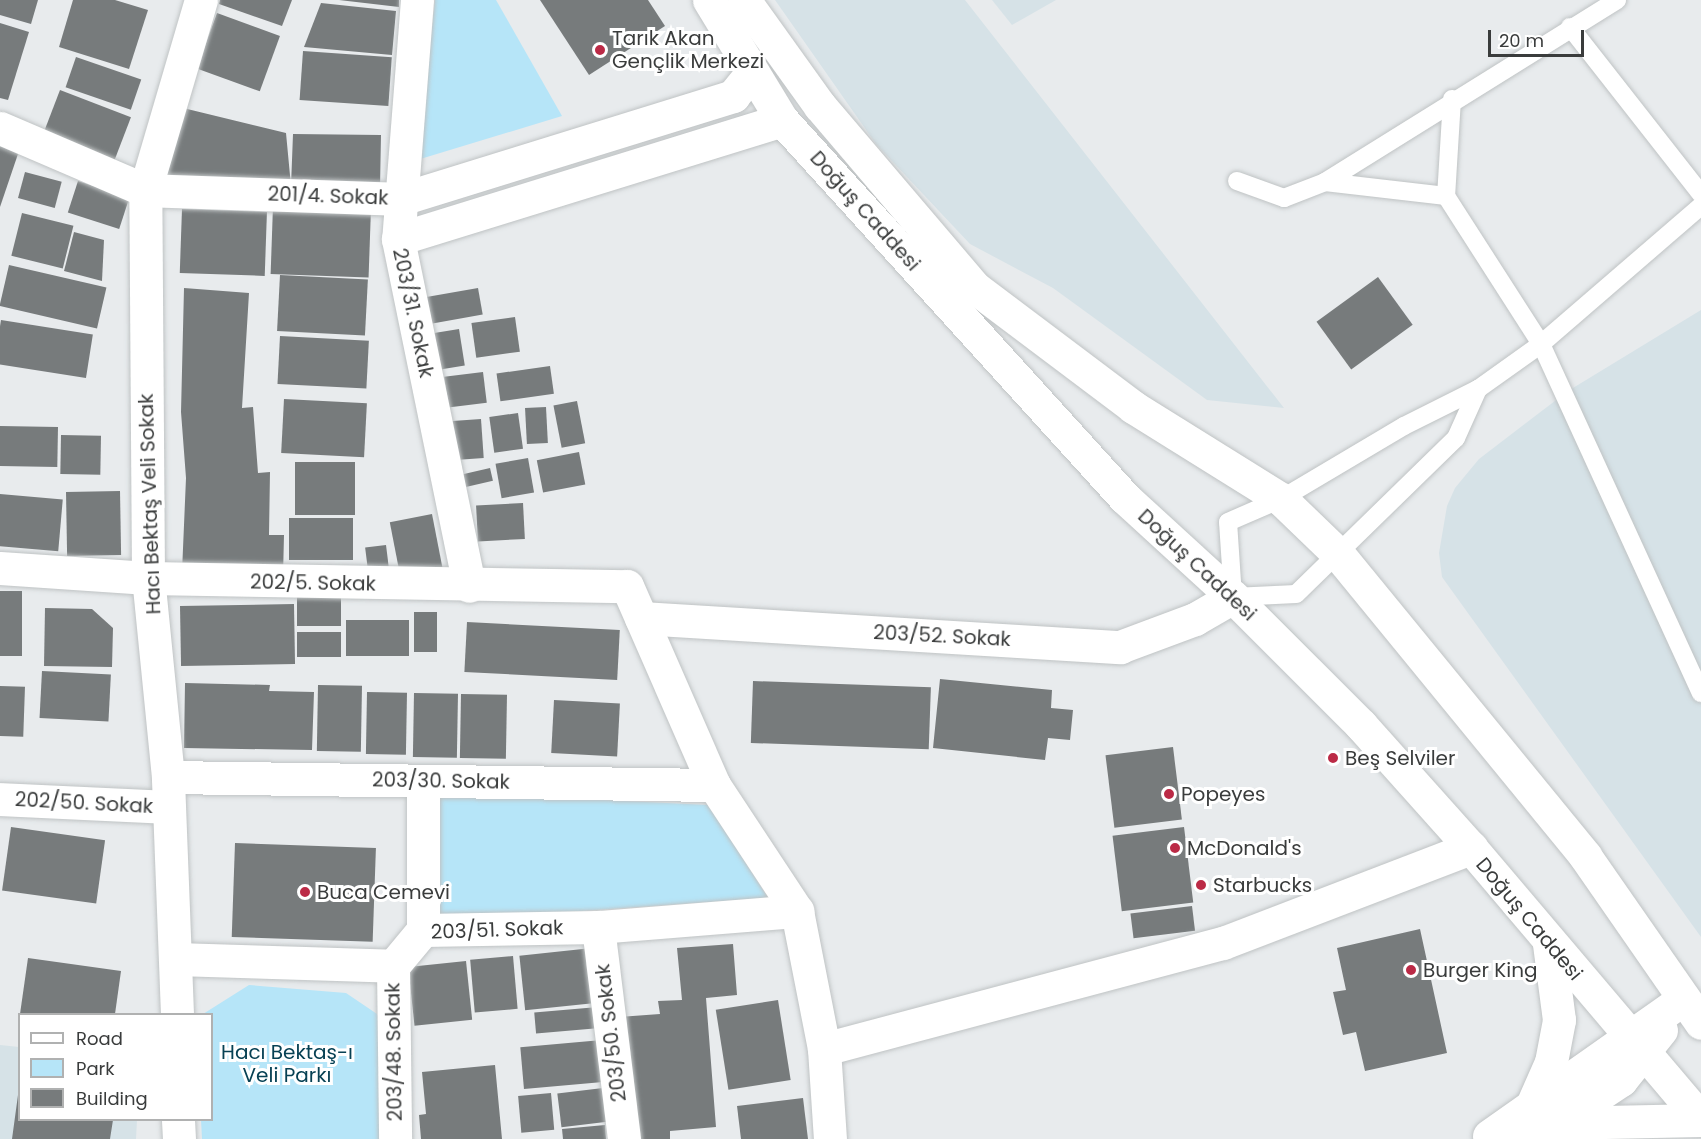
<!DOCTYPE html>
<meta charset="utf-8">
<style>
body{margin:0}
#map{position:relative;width:1701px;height:1139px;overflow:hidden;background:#e8ebed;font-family:Poppins,sans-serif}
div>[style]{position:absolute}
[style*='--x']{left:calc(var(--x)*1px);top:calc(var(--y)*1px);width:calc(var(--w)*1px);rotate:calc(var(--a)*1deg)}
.built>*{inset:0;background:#d6e2e7}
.green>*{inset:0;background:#b6e5f8}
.building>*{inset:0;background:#777b7c;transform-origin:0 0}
.roads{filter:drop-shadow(0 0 2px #bfc3c4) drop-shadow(0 0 2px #bfc3c4)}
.service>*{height:18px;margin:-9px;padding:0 9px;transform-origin:9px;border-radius:9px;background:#fff}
.minor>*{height:33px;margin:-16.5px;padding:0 16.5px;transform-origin:16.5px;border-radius:16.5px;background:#fff}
.secondary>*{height:33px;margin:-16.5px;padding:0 16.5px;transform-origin:16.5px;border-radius:16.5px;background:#fff}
.primary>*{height:33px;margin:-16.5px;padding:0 16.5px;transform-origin:16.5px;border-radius:16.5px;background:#fff}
.dots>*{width:16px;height:16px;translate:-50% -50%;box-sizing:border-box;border:3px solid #fff;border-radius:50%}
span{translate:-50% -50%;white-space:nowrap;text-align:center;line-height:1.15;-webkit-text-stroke:6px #fff;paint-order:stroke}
.poi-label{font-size:20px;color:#3a3c3c}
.left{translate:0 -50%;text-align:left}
.street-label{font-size:20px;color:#3a3c3c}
.park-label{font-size:20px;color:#074154}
.legend{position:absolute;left:18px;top:1013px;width:195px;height:108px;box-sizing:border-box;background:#fff;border:2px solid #b0b1b1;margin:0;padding:8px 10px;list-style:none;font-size:18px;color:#3a3c3c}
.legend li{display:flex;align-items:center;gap:12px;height:30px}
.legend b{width:30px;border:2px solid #b0b1b1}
.scale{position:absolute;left:1488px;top:30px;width:96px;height:27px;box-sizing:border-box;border:3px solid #3a3c3c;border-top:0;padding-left:8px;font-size:18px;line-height:21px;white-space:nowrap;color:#3a3c3c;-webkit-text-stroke:4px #fff;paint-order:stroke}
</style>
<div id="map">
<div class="built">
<i style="clip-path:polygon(775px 0,965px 0,1284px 408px,1207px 400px,1053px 288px,970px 244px,876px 144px)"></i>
<i style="clip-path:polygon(992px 0,1056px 0,1012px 25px)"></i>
<i style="clip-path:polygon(1701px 310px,1701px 937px,1442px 577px,1439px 553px,1447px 506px,1455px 488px,1479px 459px,1568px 391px)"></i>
<i style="clip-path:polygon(0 1045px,19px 1047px,20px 1120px,137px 1120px,136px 1139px,0 1139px)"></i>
</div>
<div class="green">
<i style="clip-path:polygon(435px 0,496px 0,562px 116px,417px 160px)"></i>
<i style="clip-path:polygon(434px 792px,709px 805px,768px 898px,436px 921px)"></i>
<i style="clip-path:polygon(249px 985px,346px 993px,380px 1016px,381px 1139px,202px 1139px,201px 1120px,212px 1120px,212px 1014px,203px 1014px)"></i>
</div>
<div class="building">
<i style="clip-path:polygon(0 0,38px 0,31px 24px,0 15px)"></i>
<i style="clip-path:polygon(73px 0,115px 0,148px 10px,129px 69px,59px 47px)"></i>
<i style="clip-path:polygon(220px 0,292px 0,282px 26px,219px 4px)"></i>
<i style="clip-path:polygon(339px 0,399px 0,399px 7px)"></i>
<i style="clip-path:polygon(540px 0,648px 0,665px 26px,589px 75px)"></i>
<i style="clip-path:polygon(321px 3px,396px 11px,392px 55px,304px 47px)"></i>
<i style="left:217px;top:13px;width:67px;height:59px;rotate:20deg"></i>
<i style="clip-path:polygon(0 23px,29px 32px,8px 100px,0 98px)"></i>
<i style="left:303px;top:51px;width:89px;height:49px;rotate:4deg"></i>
<i style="left:76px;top:57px;width:69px;height:32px;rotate:19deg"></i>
<i style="left:60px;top:90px;width:76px;height:50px;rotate:21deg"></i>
<i style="clip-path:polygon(179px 107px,286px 133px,291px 186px,293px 134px,381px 135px,380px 188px,291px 186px,285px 185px,166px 183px)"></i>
<i style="clip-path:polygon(0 145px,19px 151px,0 207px)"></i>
<i style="left:25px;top:172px;width:38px;height:27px;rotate:15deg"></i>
<i style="left:78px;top:181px;width:54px;height:33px;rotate:18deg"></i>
<i style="left:273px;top:206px;width:98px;height:68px;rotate:2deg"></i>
<i style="left:182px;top:209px;width:85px;height:64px;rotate:2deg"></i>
<i style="left:22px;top:213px;width:53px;height:44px;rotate:14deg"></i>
<i style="clip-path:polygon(74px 232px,104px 240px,102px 281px,64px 271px)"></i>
<i style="left:9px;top:265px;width:100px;height:42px;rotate:13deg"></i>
<i style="left:280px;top:275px;width:88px;height:56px;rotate:3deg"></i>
<i style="left:1378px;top:277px;width:59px;height:76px;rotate:54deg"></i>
<i style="clip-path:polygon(184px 288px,249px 293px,242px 408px,253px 407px,258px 473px,270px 472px,269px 535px,284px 535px,283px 576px,182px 572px,186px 478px,181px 412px)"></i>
<i style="left:478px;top:288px;width:27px;height:58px;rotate:80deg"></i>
<i style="left:515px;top:317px;width:35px;height:44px;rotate:82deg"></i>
<i style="left:1px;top:320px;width:93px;height:44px;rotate:9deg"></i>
<i style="left:459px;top:329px;width:37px;height:28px;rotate:81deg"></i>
<i style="left:280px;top:336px;width:89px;height:48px;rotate:3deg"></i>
<i style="left:550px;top:366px;width:28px;height:54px;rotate:82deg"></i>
<i style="left:483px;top:372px;width:31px;height:39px;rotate:83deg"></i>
<i style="left:284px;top:399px;width:83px;height:54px;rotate:3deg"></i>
<i style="left:577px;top:401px;width:43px;height:24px;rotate:79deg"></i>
<i style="left:546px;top:407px;width:36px;height:21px;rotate:87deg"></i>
<i style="left:518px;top:413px;width:36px;height:29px;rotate:82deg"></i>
<i style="left:481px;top:419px;width:39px;height:32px;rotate:86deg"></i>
<i style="left:0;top:426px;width:58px;height:40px;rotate:1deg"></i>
<i style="left:61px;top:435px;width:40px;height:39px;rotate:1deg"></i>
<i style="left:579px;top:452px;width:33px;height:43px;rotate:79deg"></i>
<i style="left:528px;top:458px;width:35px;height:33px;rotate:80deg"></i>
<i style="left:295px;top:462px;width:60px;height:53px"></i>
<i style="left:490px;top:468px;width:13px;height:30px;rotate:77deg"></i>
<i style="left:120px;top:491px;width:64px;height:54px;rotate:89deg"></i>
<i style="left:0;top:494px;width:63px;height:52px;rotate:5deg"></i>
<i style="left:523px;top:503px;width:36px;height:47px;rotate:87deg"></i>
<i style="left:432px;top:514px;width:54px;height:43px;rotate:79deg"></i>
<i style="left:289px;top:518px;width:64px;height:42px"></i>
<i style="left:386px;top:545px;width:23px;height:21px;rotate:83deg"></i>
<i style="left:0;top:591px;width:22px;height:65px"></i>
<i style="left:297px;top:597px;width:44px;height:29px"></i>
<i style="left:180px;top:606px;width:114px;height:60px;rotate:-1deg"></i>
<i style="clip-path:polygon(45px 608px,92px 609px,113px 628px,112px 667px,44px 666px)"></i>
<i style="left:414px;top:612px;width:23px;height:40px"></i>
<i style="left:346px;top:620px;width:63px;height:36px"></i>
<i style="left:467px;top:622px;width:153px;height:50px;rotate:3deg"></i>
<i style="left:297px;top:632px;width:44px;height:25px"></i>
<i style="left:42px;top:671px;width:69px;height:47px;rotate:3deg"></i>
<i style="clip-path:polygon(940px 679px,1052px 690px,1051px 708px,1073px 710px,1070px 740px,1048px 738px,1045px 760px,933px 748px)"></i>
<i style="left:753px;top:681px;width:178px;height:62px;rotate:2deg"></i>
<i style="clip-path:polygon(185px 683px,270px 685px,269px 691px,314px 692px,312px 750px,184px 748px)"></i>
<i style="left:318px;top:685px;width:44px;height:66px;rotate:1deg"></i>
<i style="left:0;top:686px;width:25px;height:50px;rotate:2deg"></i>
<i style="left:367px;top:692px;width:40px;height:62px;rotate:1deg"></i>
<i style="left:414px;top:693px;width:44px;height:64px;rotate:1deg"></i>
<i style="left:461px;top:694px;width:46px;height:64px;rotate:1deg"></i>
<i style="left:554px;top:700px;width:66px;height:53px;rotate:3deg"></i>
<i style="left:1173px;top:747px;width:73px;height:68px;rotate:83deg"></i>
<i style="left:11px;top:827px;width:95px;height:64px;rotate:8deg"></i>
<i style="left:1184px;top:827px;width:76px;height:72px;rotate:83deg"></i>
<i style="left:235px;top:843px;width:141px;height:94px;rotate:2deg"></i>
<i style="left:1192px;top:906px;width:25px;height:62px;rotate:83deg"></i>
<i style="clip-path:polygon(1420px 929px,1447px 1053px,1365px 1071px,1356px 1032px,1343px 1035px,1333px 992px,1346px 990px,1337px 948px)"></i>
<i style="clip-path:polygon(733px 944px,737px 995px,706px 998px,716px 1127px,670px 1131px,670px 1139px,629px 1139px,619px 1017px,660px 1014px,658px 1001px,682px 1000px,677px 948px)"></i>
<i style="left:592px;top:948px;width:55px;height:73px;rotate:84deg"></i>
<i style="left:513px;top:956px;width:53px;height:43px;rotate:85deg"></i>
<i style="clip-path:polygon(28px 958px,121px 971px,115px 1014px,20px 1014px)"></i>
<i style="left:466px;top:961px;width:59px;height:58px;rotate:84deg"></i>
<i style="left:778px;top:1000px;width:81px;height:63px;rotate:81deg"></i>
<i style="left:598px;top:1007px;width:21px;height:64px;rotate:85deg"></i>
<i style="left:602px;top:1040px;width:42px;height:82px;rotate:85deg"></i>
<i style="clip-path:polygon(495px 1065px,502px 1139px,421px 1139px,419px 1115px,426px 1114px,422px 1072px)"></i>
<i style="left:603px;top:1088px;width:34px;height:46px;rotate:83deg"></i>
<i style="left:551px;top:1093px;width:37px;height:33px;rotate:85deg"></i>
<i style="clip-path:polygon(18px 1095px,20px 1120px,113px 1120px,110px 1139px,12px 1139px)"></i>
<i style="clip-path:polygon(803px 1098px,808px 1139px,741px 1139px,737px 1106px)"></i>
<i style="clip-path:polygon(605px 1125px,606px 1139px,563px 1139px,562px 1129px)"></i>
</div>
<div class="roads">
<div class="service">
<i style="--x:1570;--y:27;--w:212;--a:51.9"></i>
<i style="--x:1452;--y:99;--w:97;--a:93.5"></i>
<i style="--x:1446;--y:196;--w:176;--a:57.3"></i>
<i style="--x:1541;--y:344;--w:384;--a:65.4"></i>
<i style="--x:1237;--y:181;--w:50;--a:19.9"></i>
<i style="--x:1284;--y:198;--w:44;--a:-21.3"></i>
<i style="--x:1325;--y:182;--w:344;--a:-31.9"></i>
<i style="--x:1325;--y:182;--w:122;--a:6.6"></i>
<i style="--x:1478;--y:389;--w:54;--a:114.2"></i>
<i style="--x:1456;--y:438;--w:223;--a:135.7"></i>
<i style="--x:1296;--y:594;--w:63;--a:177.3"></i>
<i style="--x:1233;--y:597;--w:75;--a:-93.8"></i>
<i style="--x:1228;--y:522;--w:58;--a:-23.5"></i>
<i style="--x:1281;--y:499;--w:143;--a:-30.7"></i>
<i style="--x:1404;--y:426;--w:83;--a:-26.6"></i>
<i style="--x:1478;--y:389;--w:77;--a:-35.5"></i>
<i style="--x:1541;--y:344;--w:211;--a:-40.8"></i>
</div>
<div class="minor">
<i style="--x:417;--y:0;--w:240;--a:94.5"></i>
<i style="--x:398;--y:239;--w:354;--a:78.4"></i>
<i style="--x:0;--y:128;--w:158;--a:23.2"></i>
<i style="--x:145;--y:190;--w:256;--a:2"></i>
<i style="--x:401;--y:199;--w:348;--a:-17.2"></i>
<i style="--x:733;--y:96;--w:28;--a:-51"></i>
<i style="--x:398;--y:239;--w:402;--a:-17.2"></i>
<i style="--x:0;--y:568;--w:148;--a:3.9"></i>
<i style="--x:148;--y:578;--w:479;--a:1"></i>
<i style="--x:627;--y:586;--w:217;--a:66.4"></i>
<i style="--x:714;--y:785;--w:151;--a:56.6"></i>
<i style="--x:797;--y:911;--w:141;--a:78.9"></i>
<i style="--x:824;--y:1049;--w:90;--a:86.2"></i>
<i style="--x:641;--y:618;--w:480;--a:3.5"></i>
<i style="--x:1120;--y:647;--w:80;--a:-20.5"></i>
<i style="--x:1195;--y:619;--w:44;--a:-30.1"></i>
<i style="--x:168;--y:777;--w:546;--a:0.84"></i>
<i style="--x:0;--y:799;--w:169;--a:2.7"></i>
<i style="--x:598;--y:927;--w:214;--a:83"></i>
<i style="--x:423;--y:930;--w:149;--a:-90"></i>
<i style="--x:176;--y:959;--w:217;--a:1.8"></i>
<i style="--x:393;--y:966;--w:47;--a:-50.2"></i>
<i style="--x:423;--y:930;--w:175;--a:-1"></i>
<i style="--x:598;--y:927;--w:200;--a:-4.6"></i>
<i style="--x:393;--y:966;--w:173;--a:89.3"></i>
<i style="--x:177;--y:1014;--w:237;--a:-92.2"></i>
<i style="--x:168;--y:777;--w:200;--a:-95.7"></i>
<i style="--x:148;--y:578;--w:388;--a:-90.4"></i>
<i style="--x:145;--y:190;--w:198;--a:-73.6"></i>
<i style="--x:824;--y:1049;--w:413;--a:-14.9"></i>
<i style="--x:1223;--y:943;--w:266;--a:-21"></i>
<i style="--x:178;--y:1120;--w:19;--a:87"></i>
</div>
<div class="secondary">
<i style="--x:1533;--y:1103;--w:45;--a:-66.3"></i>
<i style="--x:1551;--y:1062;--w:43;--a:-79.2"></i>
<i style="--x:1559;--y:1020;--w:77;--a:-97.5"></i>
<i style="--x:1556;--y:1123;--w:78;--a:-33.5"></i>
<i style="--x:1621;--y:1080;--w:64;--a:-51.3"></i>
<i style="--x:1497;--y:1135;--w:60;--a:-11.5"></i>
<i style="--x:1556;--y:1123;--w:145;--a:-1.2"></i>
<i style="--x:1489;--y:1136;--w:237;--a:-35.2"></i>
</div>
<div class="primary">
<i style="--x:709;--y:0;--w:140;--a:58.7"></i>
<i style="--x:782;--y:120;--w:510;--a:47.78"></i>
<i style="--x:1125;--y:498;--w:147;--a:42.5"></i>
<i style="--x:1233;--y:597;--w:181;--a:45"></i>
<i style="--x:1361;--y:725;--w:165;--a:48.2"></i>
<i style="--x:1471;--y:848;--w:355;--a:49.7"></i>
<i style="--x:744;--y:0;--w:130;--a:54.4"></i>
<i style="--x:820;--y:106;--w:238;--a:49.6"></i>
<i style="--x:974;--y:287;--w:199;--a:37"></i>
<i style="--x:1133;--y:407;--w:174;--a:31.9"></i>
<i style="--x:1281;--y:499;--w:81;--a:44"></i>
<i style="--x:1339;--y:555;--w:389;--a:50.7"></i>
<i style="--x:1585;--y:856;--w:203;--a:55.2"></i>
</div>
</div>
<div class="dots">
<i style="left:600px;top:50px;background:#bb2a46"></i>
<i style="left:1333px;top:758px;background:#bb2a46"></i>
<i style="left:1169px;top:794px;background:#bb2a46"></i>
<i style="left:1175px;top:848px;background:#bb2a46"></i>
<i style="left:1201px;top:885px;background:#bb2a46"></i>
<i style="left:305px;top:892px;background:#bb2a46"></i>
<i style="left:1411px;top:970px;background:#bb2a46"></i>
</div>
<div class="poi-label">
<span class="left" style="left:612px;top:50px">Tarık Akan<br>Gençlik Merkezi</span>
<span class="left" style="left:1345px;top:758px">Beş Selviler</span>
<span class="left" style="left:1181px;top:794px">Popeyes</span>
<span class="left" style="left:1187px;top:848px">McDonald's</span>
<span class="left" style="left:1213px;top:885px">Starbucks</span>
<span class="left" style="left:317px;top:892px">Buca Cemevi</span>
<span class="left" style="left:1423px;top:970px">Burger King</span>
</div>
<div class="street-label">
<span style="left:328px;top:196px;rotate:2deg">201/4. Sokak</span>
<span style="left:865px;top:211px;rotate:48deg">Doğuş Caddesi</span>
<span style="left:413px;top:313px;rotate:78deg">203/31. Sokak</span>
<span style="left:150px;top:504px;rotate:-92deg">Hacı Bektaş Veli Sokak</span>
<span style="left:1197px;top:565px;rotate:43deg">Doğuş Caddesi</span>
<span style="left:313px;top:583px;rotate:1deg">202/5. Sokak</span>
<span style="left:942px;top:636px;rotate:3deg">203/52. Sokak</span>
<span style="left:441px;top:781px;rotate:1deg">203/30. Sokak</span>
<span style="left:84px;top:803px;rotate:3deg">202/50. Sokak</span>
<span style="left:1529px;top:919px;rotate:50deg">Doğuş Caddesi</span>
<span style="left:497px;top:930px;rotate:-2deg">203/51. Sokak</span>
<span style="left:611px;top:1033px;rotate:-97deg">203/50. Sokak</span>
<span style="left:394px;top:1052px;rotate:-91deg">203/48. Sokak</span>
</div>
<div class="park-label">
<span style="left:287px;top:1064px">Hacı Bektaş-ı<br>Veli Parkı</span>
</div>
<ul class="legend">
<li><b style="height:8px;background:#fff"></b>Road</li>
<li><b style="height:16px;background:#b6e5f8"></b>Park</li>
<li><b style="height:16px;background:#777b7c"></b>Building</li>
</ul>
<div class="scale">20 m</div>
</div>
